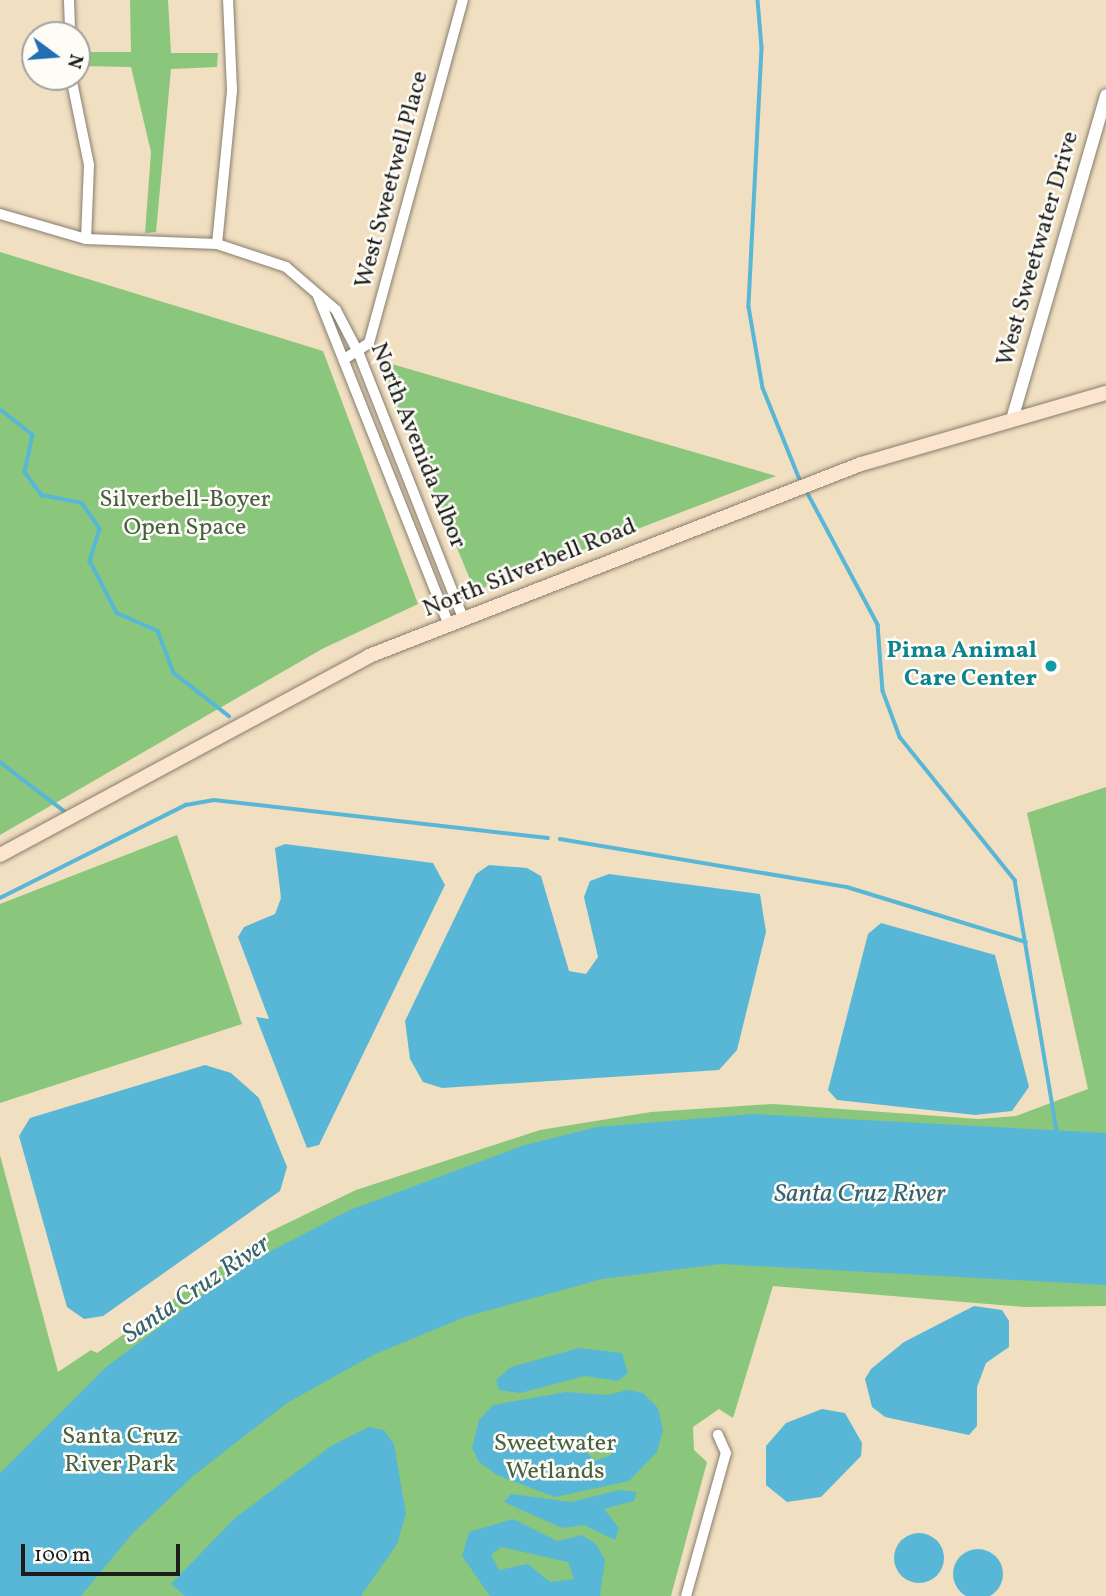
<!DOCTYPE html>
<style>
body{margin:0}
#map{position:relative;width:1106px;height:1596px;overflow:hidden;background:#f1dfc1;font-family:Vollkorn,serif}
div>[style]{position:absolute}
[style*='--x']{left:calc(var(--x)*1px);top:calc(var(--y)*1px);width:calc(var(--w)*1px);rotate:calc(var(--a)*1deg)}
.green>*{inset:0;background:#8ac67b}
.water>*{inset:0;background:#58b7d6}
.round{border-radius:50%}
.stream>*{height:3.5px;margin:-1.75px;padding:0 1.75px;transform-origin:1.75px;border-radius:1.75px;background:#58b7d6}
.roads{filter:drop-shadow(0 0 2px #867e6e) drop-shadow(0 0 2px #867e6e)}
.minor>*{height:10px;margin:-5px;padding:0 5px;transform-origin:5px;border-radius:5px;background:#fff}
.tertiary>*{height:12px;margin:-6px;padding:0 6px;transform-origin:6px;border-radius:6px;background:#fff}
.secondary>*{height:14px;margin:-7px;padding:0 7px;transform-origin:7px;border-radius:7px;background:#fce5cf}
.dots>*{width:19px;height:19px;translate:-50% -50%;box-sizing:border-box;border:4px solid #fdfcf7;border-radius:50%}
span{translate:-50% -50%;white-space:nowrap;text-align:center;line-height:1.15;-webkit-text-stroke:5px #fdfcf7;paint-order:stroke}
.street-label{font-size:24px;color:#1c1c1c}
.park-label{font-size:24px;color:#486042}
.culture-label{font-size:24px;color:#0d838f;font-weight:700}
.right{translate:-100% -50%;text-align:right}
.water-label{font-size:26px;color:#376270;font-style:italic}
.north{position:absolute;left:21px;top:21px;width:70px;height:70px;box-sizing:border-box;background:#fdfcf7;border:2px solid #a3a29f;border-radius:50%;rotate:106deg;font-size:19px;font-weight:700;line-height:28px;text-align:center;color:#1c1c1c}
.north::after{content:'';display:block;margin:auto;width:24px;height:32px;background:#1f6fb2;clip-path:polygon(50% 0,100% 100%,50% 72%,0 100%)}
.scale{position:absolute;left:21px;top:1544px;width:159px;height:32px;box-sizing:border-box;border:4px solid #1c1c1c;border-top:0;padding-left:9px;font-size:21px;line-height:24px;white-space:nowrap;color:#1c1c1c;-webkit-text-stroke:5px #fdfcf7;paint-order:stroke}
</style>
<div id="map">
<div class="green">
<i style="clip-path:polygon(130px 0,168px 0,171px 53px,218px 53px,217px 67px,171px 69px,156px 232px,145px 233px,151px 152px,131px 67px,81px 66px,81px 52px,131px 52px)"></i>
<i style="clip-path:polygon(0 252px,323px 351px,418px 604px,322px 649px,0 835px)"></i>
<i style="clip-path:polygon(378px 360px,776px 476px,475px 591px)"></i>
<i style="clip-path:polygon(1106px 787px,1106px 1306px,1024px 1307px,773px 1286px,733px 1418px,719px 1409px,693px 1427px,694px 1450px,707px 1462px,671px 1596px,0 1596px,0 1155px,58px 1372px,91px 1350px,97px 1353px,269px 1232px,356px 1190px,540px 1130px,651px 1112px,773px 1104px,979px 1119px,1016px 1116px,1088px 1089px,1027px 813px)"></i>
<i style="clip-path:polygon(177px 835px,242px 1024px,0 1103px,0 904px)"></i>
</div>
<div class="water">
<i style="clip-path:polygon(285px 844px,433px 863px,445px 885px,319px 1145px,307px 1148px,256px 1017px,269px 1019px,238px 937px,244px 927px,275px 914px,281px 898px,275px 848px)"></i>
<i style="clip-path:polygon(489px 865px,527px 868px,541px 876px,569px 971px,586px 974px,598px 957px,584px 897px,590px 881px,609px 874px,760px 894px,766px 932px,737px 1050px,719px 1070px,442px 1088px,423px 1082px,410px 1059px,405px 1021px,476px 874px)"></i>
<i style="clip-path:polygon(881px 923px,995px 955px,1029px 1087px,1012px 1111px,975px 1115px,837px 1100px,828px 1090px,868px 934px)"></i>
<i style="clip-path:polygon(205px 1065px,231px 1073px,259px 1098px,287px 1167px,280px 1191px,103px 1316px,84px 1319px,67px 1307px,19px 1136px,30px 1118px)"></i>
<i style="clip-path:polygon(753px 1114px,1106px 1133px,1106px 1285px,720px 1264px,602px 1279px,465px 1317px,373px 1355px,287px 1403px,193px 1476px,132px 1534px,81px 1596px,0 1596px,0 1473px,105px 1368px,237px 1269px,350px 1210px,525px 1145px,597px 1127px)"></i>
<i style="clip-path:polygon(974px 1306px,1002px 1310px,1009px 1321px,1009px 1347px,986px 1363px,977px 1387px,977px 1426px,969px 1435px,885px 1417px,872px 1407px,865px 1379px,871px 1369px,904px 1342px)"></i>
<i style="clip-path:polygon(579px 1348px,622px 1353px,628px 1373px,618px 1381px,585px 1376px,520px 1393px,499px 1390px,496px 1380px,511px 1367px)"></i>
<i style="clip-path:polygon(evenodd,628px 1390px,643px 1393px,658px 1408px,663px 1430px,657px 1452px,629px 1481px,555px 1497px,497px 1475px,479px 1462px,472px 1448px,479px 1420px,493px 1405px,566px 1392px,607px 1395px,628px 1390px,614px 1438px,611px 1455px,595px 1461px,577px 1442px,614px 1438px)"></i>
<i style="clip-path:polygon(822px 1409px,845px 1413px,862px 1443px,861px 1456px,821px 1497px,787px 1502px,766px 1485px,766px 1446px,786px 1423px)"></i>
<i style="clip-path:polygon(369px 1427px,384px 1430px,394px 1444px,406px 1514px,397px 1544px,361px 1596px,185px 1596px,171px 1584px,235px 1518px,331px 1446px)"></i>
<i style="clip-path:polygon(619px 1490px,637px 1492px,634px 1501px,604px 1509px,619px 1528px,615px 1540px,584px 1525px,562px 1528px,504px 1502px,511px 1494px,571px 1502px)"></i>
<i style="clip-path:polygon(evenodd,513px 1519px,557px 1541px,582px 1535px,596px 1544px,605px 1560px,600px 1596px,490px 1596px,462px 1556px,469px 1532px,513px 1519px,501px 1547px,568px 1562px,574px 1579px,550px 1582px,528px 1564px,499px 1570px,491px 1555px,501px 1547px)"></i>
<i class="round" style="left:894px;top:1533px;width:50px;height:50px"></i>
<i class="round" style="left:953px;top:1549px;width:50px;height:50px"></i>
</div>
<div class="stream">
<i style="--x:758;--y:0;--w:48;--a:85.2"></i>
<i style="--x:762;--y:48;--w:259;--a:92.9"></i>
<i style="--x:749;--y:307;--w:82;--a:80.2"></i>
<i style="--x:763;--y:388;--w:101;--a:68"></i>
<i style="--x:0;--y:409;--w:42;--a:38.2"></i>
<i style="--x:33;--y:435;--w:38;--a:102"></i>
<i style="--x:25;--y:472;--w:29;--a:54"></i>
<i style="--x:42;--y:495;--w:41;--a:11.3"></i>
<i style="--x:82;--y:503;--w:32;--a:55"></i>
<i style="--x:100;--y:529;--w:34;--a:107"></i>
<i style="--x:90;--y:561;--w:59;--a:62.6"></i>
<i style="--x:117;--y:613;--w:45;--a:23.7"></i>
<i style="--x:158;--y:631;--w:45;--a:69.1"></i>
<i style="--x:174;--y:673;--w:70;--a:38"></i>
<i style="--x:805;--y:488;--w:155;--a:61.9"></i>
<i style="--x:878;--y:625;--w:66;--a:85.7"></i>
<i style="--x:883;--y:691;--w:49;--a:69.7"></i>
<i style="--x:900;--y:737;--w:184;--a:51.2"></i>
<i style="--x:1015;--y:880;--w:260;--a:80.5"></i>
<i style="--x:0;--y:762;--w:81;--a:37.4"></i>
<i style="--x:560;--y:839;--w:291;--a:9.5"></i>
<i style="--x:847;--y:887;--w:187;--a:17.1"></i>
<i style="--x:0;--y:898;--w:208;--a:-26.6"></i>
<i style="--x:186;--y:805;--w:28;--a:-10"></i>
<i style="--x:214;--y:800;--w:336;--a:6.5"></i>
</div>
<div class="roads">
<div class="minor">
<i style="--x:69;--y:0;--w:35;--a:88"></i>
<i style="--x:71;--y:77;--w:90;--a:78.4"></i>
<i style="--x:89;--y:165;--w:74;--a:92.3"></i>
<i style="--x:0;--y:214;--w:90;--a:16.2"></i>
<i style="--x:86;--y:239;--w:131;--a:2.2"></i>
<i style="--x:217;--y:244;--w:73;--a:18.4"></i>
<i style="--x:286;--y:267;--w:66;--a:40.7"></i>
<i style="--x:336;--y:310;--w:50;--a:62.4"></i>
<i style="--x:359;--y:354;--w:287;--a:68.5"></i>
<i style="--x:217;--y:244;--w:155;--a:-84.4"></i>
<i style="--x:232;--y:90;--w:90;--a:-92.5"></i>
<i style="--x:318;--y:296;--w:355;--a:68.3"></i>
<i style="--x:346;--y:358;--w:27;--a:-33"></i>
<i style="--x:369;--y:343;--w:356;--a:-74.7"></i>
<i style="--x:686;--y:1596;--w:148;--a:-74.4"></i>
<i style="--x:726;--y:1453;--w:20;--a:-114"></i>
</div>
<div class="tertiary">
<i style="--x:1013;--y:416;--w:334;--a:-73.8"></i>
</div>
<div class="secondary">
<i style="--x:0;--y:855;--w:419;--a:-28.3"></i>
<i style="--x:369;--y:656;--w:528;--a:-21.32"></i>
<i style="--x:861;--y:464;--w:255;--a:-16.2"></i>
</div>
</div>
<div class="dots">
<i style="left:1051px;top:666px;background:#0f9aa8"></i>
</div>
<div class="street-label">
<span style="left:393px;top:180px;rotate:-75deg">West Sweetwell Place</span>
<span style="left:1039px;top:249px;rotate:-74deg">West Sweetwater Drive</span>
<span style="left:417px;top:446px;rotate:68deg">North Avenida Albor</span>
<span style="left:530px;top:569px;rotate:-22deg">North Silverbell Road</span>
</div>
<div class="park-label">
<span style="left:185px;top:515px">Silverbell-Boyer<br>Open Space</span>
<span style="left:120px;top:1452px">Santa Cruz<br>River Park</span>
<span style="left:555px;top:1459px">Sweetwater<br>Wetlands</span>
</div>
<div class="culture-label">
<span class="right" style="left:1037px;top:666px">Pima Animal<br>Care Center</span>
</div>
<div class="water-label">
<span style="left:860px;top:1195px">Santa Cruz River</span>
<span style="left:197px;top:1290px;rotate:-34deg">Santa Cruz River</span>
</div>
<div class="north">N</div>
<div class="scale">100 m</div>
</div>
